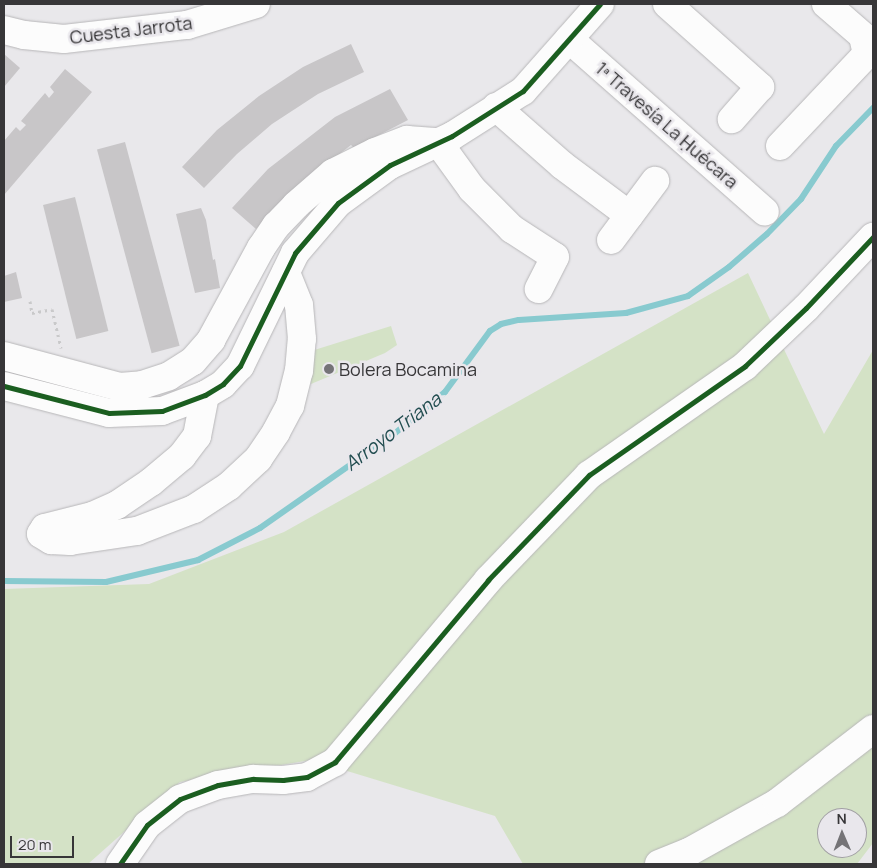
<!DOCTYPE html>
<meta charset="utf-8">
<style>
body{margin:0}
#map{position:relative;width:877px;height:868px;overflow:hidden;background:#e9e8eb;font-family:Manrope,sans-serif}
div>[style]{position:absolute}
[style*='--x']{left:calc(var(--x)*1px);top:calc(var(--y)*1px);width:calc(var(--w)*1px);rotate:calc(var(--a)*1deg)}
.green>*{inset:0;background:#d4e2c6}
.stream>*{height:6px;margin:-3px;padding:0 3px;transform-origin:3px;border-radius:3px;background:#88cacf}
.building>*{inset:0;background:#c8c6c8;transform-origin:0 0}
.path>*{height:3px;margin-top:-1.5px;transform-origin:0;background:repeating-linear-gradient(90deg,#c9c9ca 0 2.5px,transparent 0 6.5px)}
.roads{filter:drop-shadow(0 0 1px #b7b6b8) drop-shadow(0 0 1px #b7b6b8)}
.minor>*{height:28px;margin:-14px;padding:0 14px;transform-origin:14px;border-radius:14px;background:#fcfcfc}
.cycleway>*{height:5px;margin:-2.5px;padding:0 2.5px;transform-origin:2.5px;border-radius:2.5px;background:#1b5e20}
.dots>*{width:14px;height:14px;translate:-50% -50%;box-sizing:border-box;border:2px solid #e9e7ec;border-radius:50%}
span{translate:-50% -50%;white-space:nowrap;text-align:center;line-height:1.15;-webkit-text-stroke:5px #e9e7ec;paint-order:stroke}
.street-label{font-size:18px;color:#373638}
.poi-label{font-size:18px;color:#373638}
.left{translate:0 -50%;text-align:left}
.water-label{font-size:19px;color:#224d50;font-style:italic}
.frame{position:absolute;inset:0;border:5px solid #373638;pointer-events:none}
.north{position:absolute;left:817px;top:808px;width:50px;height:50px;box-sizing:border-box;background:#e9e7ec;border:1px solid #a2a0a4;border-radius:50%;rotate:359deg;font-size:14px;font-weight:700;line-height:20px;text-align:center;color:#373638}
.north::after{content:'';display:block;margin:auto;width:18px;height:22px;background:#757477;clip-path:polygon(50% 0,100% 100%,50% 72%,0 100%)}
.scale{position:absolute;left:10px;top:836px;width:64px;height:22px;box-sizing:border-box;border:2px solid #373638;border-top:0;padding-left:6px;font-size:15px;line-height:18px;white-space:nowrap;color:#373638;-webkit-text-stroke:4px #e9e7ec;paint-order:stroke}
</style>
<div id="map">
<div class="green">
<i style="clip-path:polygon(evenodd,748px 273px,824px 434px,873px 350px,873px 843px,857px 864px,523px 864px,495px 816px,311px 760px,180px 782px,88px 864px,4px 864px,4px 589px,149px 584px,284px 532px,748px 273px,827px 818px,857px 818px,857px 848px,827px 848px,827px 818px)"></i>
<i style="clip-path:polygon(391px 326px,397px 345px,385px 353px,311px 384px,308px 352px)"></i>
</div>
<div class="stream">
<i style="--x:4;--y:581;--w:102;--a:0.6"></i>
<i style="--x:106;--y:582;--w:95;--a:-13.4"></i>
<i style="--x:198;--y:560;--w:70;--a:-27.3"></i>
<i style="--x:260;--y:528;--w:164;--a:-35"></i>
<i style="--x:394;--y:434;--w:66;--a:-39.5"></i>
<i style="--x:445;--y:392;--w:76;--a:-53.6"></i>
<i style="--x:490;--y:331;--w:13;--a:-32"></i>
<i style="--x:501;--y:324;--w:18;--a:-13"></i>
<i style="--x:519;--y:320;--w:107;--a:-3.7"></i>
<i style="--x:626;--y:313;--w:64;--a:-15.3"></i>
<i style="--x:688;--y:296;--w:50;--a:-35.3"></i>
<i style="--x:729;--y:267;--w:50;--a:-41"></i>
<i style="--x:767;--y:234;--w:49;--a:-45.8"></i>
<i style="--x:801;--y:199;--w:64;--a:-56.6"></i>
<i style="--x:836;--y:146;--w:53;--a:-45.8"></i>
</div>
<div class="building">
<i style="clip-path:polygon(351px 44px,364px 72px,318px 94px,272px 124px,237px 154px,204px 188px,182px 167px,217px 130px,259px 96px,303px 67px)"></i>
<i style="clip-path:polygon(4px 54px,20px 68px,4px 87px)"></i>
<i style="clip-path:polygon(65px 69px,92px 92px,4px 195px,4px 141px,16px 127px,20px 131px,26px 125px,21px 121px,45px 93px,49px 98px,54px 92px,50px 87px)"></i>
<i style="clip-path:polygon(390px 89px,408px 120px,354px 148px,351px 145px,293px 190px,256px 229px,232px 208px,268px 169px,335px 117px)"></i>
<i style="left:125px;top:142px;width:211px;height:29px;rotate:75deg"></i>
<i style="left:75px;top:197px;width:138px;height:33px;rotate:76deg"></i>
<i style="clip-path:polygon(201px 208px,206px 220px,213px 260px,215px 259px,220px 288px,195px 293px,176px 214px)"></i>
<i style="clip-path:polygon(16px 272px,22px 298px,4px 302px,4px 276px)"></i>
</div>
<div class="path">
<i style="--x:30;--y:301;--w:12;--a:81"></i>
<i style="--x:32;--y:313;--w:20;--a:-11"></i>
<i style="--x:52;--y:309;--w:40;--a:77"></i>
</div>
<div class="roads">
<div class="minor">
<i style="--x:667;--y:4;--w:125;--a:41.7"></i>
<i style="--x:760;--y:87;--w:43;--a:131.2"></i>
<i style="--x:4;--y:30;--w:21;--a:14"></i>
<i style="--x:24;--y:35;--w:40;--a:5.7"></i>
<i style="--x:64;--y:39;--w:124;--a:-6.5"></i>
<i style="--x:187;--y:25;--w:72;--a:-16.9"></i>
<i style="--x:569;--y:39;--w:261;--a:41.4"></i>
<i style="--x:496;--y:107;--w:88;--a:41.3"></i>
<i style="--x:562;--y:165;--w:84;--a:36.7"></i>
<i style="--x:780;--y:146;--w:127;--a:-46.6"></i>
<i style="--x:867;--y:54;--w:18;--a:-103"></i>
<i style="--x:863;--y:36;--w:49;--a:-139.1"></i>
<i style="--x:611;--y:240;--w:74;--a:-53.3"></i>
<i style="--x:4;--y:356;--w:120;--a:15"></i>
<i style="--x:120;--y:387;--w:22;--a:-5"></i>
<i style="--x:142;--y:385;--w:28;--a:-18"></i>
<i style="--x:169;--y:376;--w:28;--a:-32"></i>
<i style="--x:193;--y:361;--w:28;--a:-49"></i>
<i style="--x:211;--y:340;--w:105;--a:-61.5"></i>
<i style="--x:261;--y:248;--w:27;--a:-56"></i>
<i style="--x:276;--y:226;--w:29;--a:-46"></i>
<i style="--x:296;--y:205;--w:49;--a:-40.9"></i>
<i style="--x:333;--y:173;--w:47;--a:-26.6"></i>
<i style="--x:375;--y:152;--w:34;--a:-21"></i>
<i style="--x:407;--y:140;--w:31;--a:4"></i>
<i style="--x:438;--y:142;--w:58;--a:54.1"></i>
<i style="--x:472;--y:189;--w:57;--a:45"></i>
<i style="--x:512;--y:229;--w:51;--a:33.1"></i>
<i style="--x:555;--y:257;--w:36;--a:117"></i>
<i style="--x:4;--y:386;--w:108;--a:14.4"></i>
<i style="--x:109;--y:413;--w:53;--a:-2.2"></i>
<i style="--x:162;--y:411;--w:46;--a:-20.4"></i>
<i style="--x:205;--y:395;--w:21;--a:-31"></i>
<i style="--x:223;--y:384;--w:25;--a:-47"></i>
<i style="--x:240;--y:366;--w:126;--a:-64"></i>
<i style="--x:295;--y:253;--w:66;--a:-49.3"></i>
<i style="--x:338;--y:203;--w:64;--a:-36.2"></i>
<i style="--x:390;--y:165;--w:68;--a:-25.1"></i>
<i style="--x:452;--y:136;--w:84;--a:-32.4"></i>
<i style="--x:523;--y:91;--w:116;--a:-48.5"></i>
<i style="--x:205;--y:395;--w:42;--a:101"></i>
<i style="--x:197;--y:436;--w:25;--a:127"></i>
<i style="--x:182;--y:456;--w:40;--a:140"></i>
<i style="--x:151;--y:482;--w:41;--a:145.9"></i>
<i style="--x:117;--y:505;--w:27;--a:156"></i>
<i style="--x:92;--y:516;--w:49;--a:165.7"></i>
<i style="--x:45;--y:528;--w:7;--a:124"></i>
<i style="--x:41;--y:534;--w:12;--a:31"></i>
<i style="--x:51;--y:540;--w:19;--a:3"></i>
<i style="--x:70;--y:541;--w:68;--a:-8.5"></i>
<i style="--x:137;--y:531;--w:61;--a:-21.1"></i>
<i style="--x:194;--y:509;--w:42;--a:-33.3"></i>
<i style="--x:229;--y:486;--w:40;--a:-43"></i>
<i style="--x:258;--y:459;--w:32;--a:-56"></i>
<i style="--x:276;--y:432;--w:30;--a:-62"></i>
<i style="--x:290;--y:406;--w:36;--a:-76"></i>
<i style="--x:299;--y:371;--w:32;--a:-85"></i>
<i style="--x:302;--y:339;--w:34;--a:-95"></i>
<i style="--x:299;--y:305;--w:35;--a:-112"></i>
<i style="--x:120;--y:864;--w:47;--a:-55.3"></i>
<i style="--x:147;--y:825;--w:42;--a:-38.2"></i>
<i style="--x:180;--y:799;--w:40;--a:-20.2"></i>
<i style="--x:218;--y:785;--w:36;--a:-10"></i>
<i style="--x:253;--y:779;--w:30;--a:2"></i>
<i style="--x:283;--y:780;--w:24;--a:-7"></i>
<i style="--x:307;--y:777;--w:32;--a:-28"></i>
<i style="--x:335;--y:762;--w:238;--a:-49.9"></i>
<i style="--x:488;--y:580;--w:146;--a:-46.1"></i>
<i style="--x:589;--y:475;--w:190;--a:-34.9"></i>
<i style="--x:745;--y:366;--w:84;--a:-43.6"></i>
<i style="--x:806;--y:308;--w:98;--a:-46.7"></i>
<i style="--x:659;--y:864;--w:32;--a:-22"></i>
<i style="--x:689;--y:852;--w:101;--a:-29.1"></i>
<i style="--x:777;--y:803;--w:121;--a:-37.6"></i>
</div>
</div>
<div class="cycleway">
<i style="--x:4;--y:386;--w:108;--a:14.4"></i>
<i style="--x:109;--y:413;--w:53;--a:-2.2"></i>
<i style="--x:162;--y:411;--w:46;--a:-20.4"></i>
<i style="--x:205;--y:395;--w:21;--a:-31"></i>
<i style="--x:223;--y:384;--w:25;--a:-47"></i>
<i style="--x:240;--y:366;--w:126;--a:-64"></i>
<i style="--x:295;--y:253;--w:66;--a:-49.3"></i>
<i style="--x:338;--y:203;--w:64;--a:-36.2"></i>
<i style="--x:390;--y:165;--w:68;--a:-25.1"></i>
<i style="--x:452;--y:136;--w:84;--a:-32.4"></i>
<i style="--x:523;--y:91;--w:116;--a:-48.5"></i>
<i style="--x:120;--y:864;--w:47;--a:-55.3"></i>
<i style="--x:147;--y:825;--w:42;--a:-38.2"></i>
<i style="--x:180;--y:799;--w:40;--a:-20.2"></i>
<i style="--x:218;--y:785;--w:36;--a:-10"></i>
<i style="--x:253;--y:779;--w:30;--a:2"></i>
<i style="--x:283;--y:780;--w:24;--a:-7"></i>
<i style="--x:307;--y:777;--w:32;--a:-28"></i>
<i style="--x:335;--y:762;--w:238;--a:-49.9"></i>
<i style="--x:488;--y:580;--w:146;--a:-46.1"></i>
<i style="--x:589;--y:475;--w:190;--a:-34.9"></i>
<i style="--x:745;--y:366;--w:84;--a:-43.6"></i>
<i style="--x:806;--y:308;--w:98;--a:-46.7"></i>
</div>
<div class="dots">
<i style="left:329px;top:369px;background:#757477"></i>
</div>
<div class="street-label">
<span style="left:131px;top:30px;rotate:-7deg">Cuesta Jarrota</span>
<span style="left:667px;top:125px;rotate:41deg">1ª Travesía La Ḥuécara</span>
</div>
<div class="poi-label">
<span class="left" style="left:339px;top:369px">Bolera Bocamina</span>
</div>
<div class="water-label">
<span style="left:393px;top:432px;rotate:-37deg">Arroyo Triana</span>
</div>
<div class="frame"></div>
<div class="north">N</div>
<div class="scale">20 m</div>
</div>
